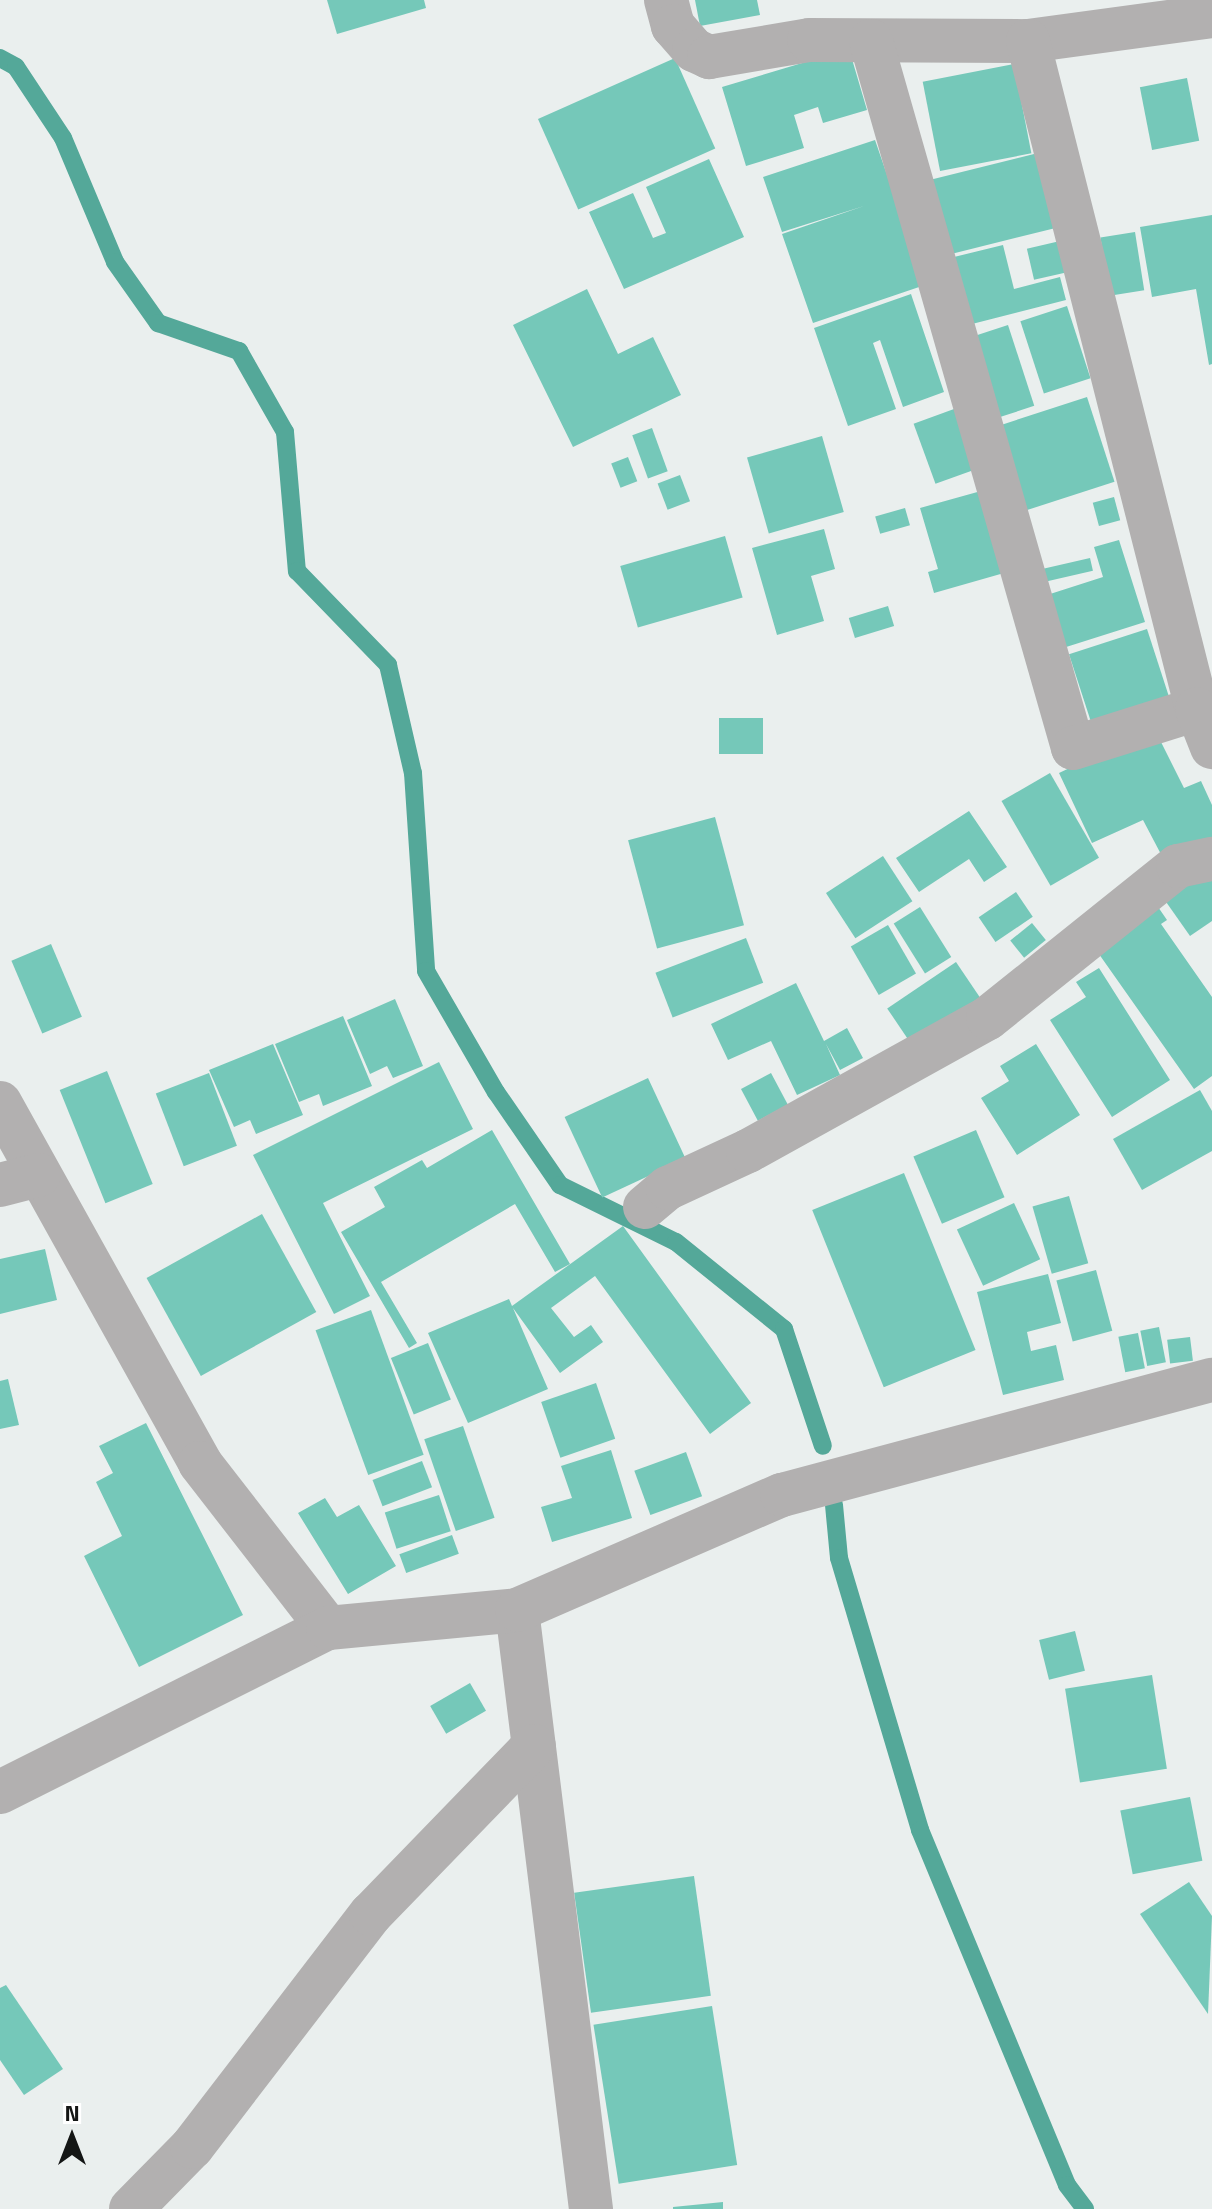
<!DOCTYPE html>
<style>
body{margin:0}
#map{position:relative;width:1212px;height:2209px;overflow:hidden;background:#eaefee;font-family:"Titillium Web",sans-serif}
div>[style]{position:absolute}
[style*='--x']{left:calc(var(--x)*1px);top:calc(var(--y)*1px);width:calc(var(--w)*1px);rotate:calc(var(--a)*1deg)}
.stream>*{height:18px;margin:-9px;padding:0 9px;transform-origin:9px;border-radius:9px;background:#54a899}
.building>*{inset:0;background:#75c8b9;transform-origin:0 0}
.minor>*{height:44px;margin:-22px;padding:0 22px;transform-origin:22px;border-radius:22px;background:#b2b0b0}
span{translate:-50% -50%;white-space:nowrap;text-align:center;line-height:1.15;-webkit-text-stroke:6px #fff;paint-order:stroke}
.north{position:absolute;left:32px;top:2097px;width:80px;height:80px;-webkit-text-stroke:6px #fff;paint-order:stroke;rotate:0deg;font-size:22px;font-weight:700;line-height:32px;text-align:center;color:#141615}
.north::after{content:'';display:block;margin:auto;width:28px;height:36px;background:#141615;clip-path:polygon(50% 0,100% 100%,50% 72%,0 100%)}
</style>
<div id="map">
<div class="stream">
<i style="--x:0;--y:58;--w:18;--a:29"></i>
<i style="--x:16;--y:67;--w:85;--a:56.5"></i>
<i style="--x:63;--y:138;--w:134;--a:67.2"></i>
<i style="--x:115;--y:262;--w:75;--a:54.8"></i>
<i style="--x:158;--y:323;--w:86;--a:19.1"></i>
<i style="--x:239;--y:351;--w:93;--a:60.4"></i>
<i style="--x:285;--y:432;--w:140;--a:85.1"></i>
<i style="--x:297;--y:571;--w:131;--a:45.9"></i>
<i style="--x:388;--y:665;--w:111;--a:77"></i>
<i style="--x:413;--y:773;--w:198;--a:86.2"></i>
<i style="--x:426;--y:971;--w:140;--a:60"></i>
<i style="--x:496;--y:1092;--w:113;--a:55.5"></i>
<i style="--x:560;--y:1185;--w:129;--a:26.2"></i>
<i style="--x:676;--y:1242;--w:139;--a:38.9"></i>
<i style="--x:784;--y:1329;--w:123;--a:71.6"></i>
<i style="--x:834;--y:1505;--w:53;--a:84.6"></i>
<i style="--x:839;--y:1558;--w:284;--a:73.4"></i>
<i style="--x:920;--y:1830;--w:384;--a:67.5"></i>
<i style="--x:1067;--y:2185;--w:30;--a:53"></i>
</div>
<div class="building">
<i style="clip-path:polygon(327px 0,424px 0,426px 8px,337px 34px)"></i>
<i style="clip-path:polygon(695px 0,757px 0,760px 15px,700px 26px)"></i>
<i style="clip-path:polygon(849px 49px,867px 110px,823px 123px,818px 107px,794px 115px,804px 148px,746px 166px,722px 87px)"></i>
<i style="left:675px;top:58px;width:99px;height:150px;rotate:66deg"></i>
<i style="left:1014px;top:64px;width:91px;height:93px;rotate:79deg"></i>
<i style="left:1187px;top:78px;width:64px;height:48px;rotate:79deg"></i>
<i style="clip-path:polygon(875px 140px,925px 285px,813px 323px,782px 234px,864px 206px,782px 232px,763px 177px)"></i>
<i style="left:1038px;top:153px;width:77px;height:117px;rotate:76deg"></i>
<i style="clip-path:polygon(709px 159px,744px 237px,624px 289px,589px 212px,633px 193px,653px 238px,666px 233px,646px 187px)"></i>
<i style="clip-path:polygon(1212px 215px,1212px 364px,1209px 365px,1196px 289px,1152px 297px,1140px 227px)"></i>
<i style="left:1135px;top:232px;width:59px;height:35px;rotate:81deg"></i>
<i style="left:1060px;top:241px;width:32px;height:34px;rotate:77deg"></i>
<i style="clip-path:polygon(1003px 245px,1014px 289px,1060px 277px,1066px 300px,972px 324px,954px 257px)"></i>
<i style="clip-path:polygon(587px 289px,618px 354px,653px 337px,681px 395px,573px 447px,513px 325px)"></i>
<i style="clip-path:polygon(911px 294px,944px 392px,903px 407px,880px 340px,873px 343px,896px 409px,848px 426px,814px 328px)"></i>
<i style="left:1067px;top:306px;width:76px;height:49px;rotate:72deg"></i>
<i style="left:1008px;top:325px;width:85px;height:45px;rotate:72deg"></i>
<i style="left:1087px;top:397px;width:89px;height:96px;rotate:72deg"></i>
<i style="left:954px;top:409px;width:64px;height:43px;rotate:70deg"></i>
<i style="left:652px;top:428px;width:46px;height:21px;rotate:70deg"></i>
<i style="left:822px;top:436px;width:79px;height:78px;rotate:74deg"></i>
<i style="left:628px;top:457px;width:26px;height:18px;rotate:69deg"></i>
<i style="left:680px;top:475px;width:28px;height:24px;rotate:69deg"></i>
<i style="clip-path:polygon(981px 491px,1004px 573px,934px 593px,928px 572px,938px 569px,920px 508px)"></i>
<i style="left:1114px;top:497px;width:24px;height:22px;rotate:75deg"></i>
<i style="left:905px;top:508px;width:18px;height:31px;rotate:74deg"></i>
<i style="clip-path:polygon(824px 529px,835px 569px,811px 576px,824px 621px,777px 635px,752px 548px)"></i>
<i style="left:725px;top:536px;width:64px;height:109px;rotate:74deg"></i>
<i style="clip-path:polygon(1119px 540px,1145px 622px,1063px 648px,1047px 595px,1103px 577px,1094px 547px)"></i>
<i style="left:1090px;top:558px;width:13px;height:48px;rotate:77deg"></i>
<i style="left:888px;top:606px;width:21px;height:41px;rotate:73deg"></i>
<i style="left:1147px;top:629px;width:77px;height:82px;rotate:72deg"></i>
<i style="left:719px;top:718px;width:44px;height:36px"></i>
<i style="clip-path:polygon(1154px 728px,1184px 788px,1201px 781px,1212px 805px,1212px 838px,1164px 860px,1143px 820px,1092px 843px,1059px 773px)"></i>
<i style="left:1050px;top:773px;width:98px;height:56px;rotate:60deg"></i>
<i style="clip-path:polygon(969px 811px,1007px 867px,984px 882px,969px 859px,919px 892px,896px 858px)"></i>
<i style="left:715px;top:817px;width:112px;height:90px;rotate:75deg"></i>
<i style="left:883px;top:856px;width:54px;height:68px;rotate:57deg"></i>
<i style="clip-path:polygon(1212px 865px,1212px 921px,1190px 936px,1164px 899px)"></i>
<i style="left:1016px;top:892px;width:30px;height:45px;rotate:56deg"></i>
<i style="clip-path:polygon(1156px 904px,1167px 920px,1161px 924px,1212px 997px,1212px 1076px,1194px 1089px,1094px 947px)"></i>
<i style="left:920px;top:907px;width:59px;height:31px;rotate:58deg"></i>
<i style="left:1032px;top:923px;width:22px;height:28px;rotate:51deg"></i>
<i style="left:888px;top:925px;width:56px;height:43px;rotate:60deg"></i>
<i style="left:746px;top:938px;width:48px;height:97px;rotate:69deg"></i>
<i style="left:51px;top:944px;width:79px;height:43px;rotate:67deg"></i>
<i style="left:956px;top:962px;width:45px;height:83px;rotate:56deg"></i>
<i style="clip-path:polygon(1099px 968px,1170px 1080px,1112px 1117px,1050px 1020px,1086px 997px,1076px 982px)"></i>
<i style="clip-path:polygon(796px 983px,824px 1041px,847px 1028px,863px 1058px,840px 1070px,826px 1044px,840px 1075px,797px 1095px,771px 1041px,728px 1060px,711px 1024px)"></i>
<i style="clip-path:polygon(395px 999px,423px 1066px,393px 1078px,387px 1066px,370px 1074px,347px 1020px)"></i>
<i style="clip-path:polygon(343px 1016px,372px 1086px,323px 1106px,319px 1094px,299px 1102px,275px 1044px)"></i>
<i style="clip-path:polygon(273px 1044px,303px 1115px,256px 1134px,250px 1120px,234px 1127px,209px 1070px)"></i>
<i style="clip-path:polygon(1036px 1044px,1080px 1115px,1017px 1155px,981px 1098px,1009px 1081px,1000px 1066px)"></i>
<i style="clip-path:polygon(439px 1062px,473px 1129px,323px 1203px,370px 1296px,334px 1314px,253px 1155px)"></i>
<i style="left:107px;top:1071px;width:122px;height:51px;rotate:68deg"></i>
<i style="left:209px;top:1073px;width:78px;height:57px;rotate:69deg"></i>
<i style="left:771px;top:1073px;width:36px;height:34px;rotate:62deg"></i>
<i style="left:648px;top:1078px;width:89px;height:92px;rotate:65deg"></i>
<i style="clip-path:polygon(1200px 1090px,1212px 1111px,1212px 1151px,1142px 1190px,1113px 1139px)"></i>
<i style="clip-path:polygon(492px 1130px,570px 1264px,555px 1272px,515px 1204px,381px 1282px,417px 1343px,409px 1348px,341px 1232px,385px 1207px,374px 1187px,422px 1160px,427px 1168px)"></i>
<i style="left:976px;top:1130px;width:73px;height:68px;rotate:67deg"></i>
<i style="left:904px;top:1173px;width:191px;height:99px;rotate:68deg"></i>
<i style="left:1069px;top:1196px;width:70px;height:38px;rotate:74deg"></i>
<i style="left:1014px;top:1203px;width:62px;height:63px;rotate:65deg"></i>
<i style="left:262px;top:1214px;width:112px;height:132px;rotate:61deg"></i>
<i style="clip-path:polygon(623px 1226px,751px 1403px,710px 1434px,595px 1276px,551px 1308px,574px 1337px,591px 1325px,603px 1342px,560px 1373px,513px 1308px,548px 1389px,468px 1423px,428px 1333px,509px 1299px,512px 1306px)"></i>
<i style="clip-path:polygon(45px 1249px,57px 1300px,0 1314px,0 1259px)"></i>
<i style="left:1096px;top:1270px;width:63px;height:41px;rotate:75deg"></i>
<i style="clip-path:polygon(1048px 1274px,1061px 1323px,1027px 1332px,1031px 1351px,1056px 1345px,1064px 1380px,1003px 1395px,977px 1292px)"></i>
<i style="left:371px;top:1310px;width:154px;height:59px;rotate:70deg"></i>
<i style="left:1159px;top:1327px;width:36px;height:19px;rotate:79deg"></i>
<i style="left:1138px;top:1333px;width:36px;height:20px;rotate:79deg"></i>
<i style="left:1190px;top:1337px;width:24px;height:23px;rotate:83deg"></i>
<i style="left:428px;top:1343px;width:61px;height:40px;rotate:68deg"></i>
<i style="clip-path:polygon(8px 1379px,19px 1425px,0 1429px,0 1381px)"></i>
<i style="left:596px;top:1383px;width:59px;height:58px;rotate:71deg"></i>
<i style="clip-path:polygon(146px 1423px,243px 1615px,139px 1667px,84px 1556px,122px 1536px,96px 1482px,113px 1473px,99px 1446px)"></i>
<i style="left:463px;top:1426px;width:97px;height:41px;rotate:71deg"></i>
<i style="clip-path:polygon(611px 1450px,632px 1518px,552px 1542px,541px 1507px,572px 1498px,561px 1466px)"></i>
<i style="left:686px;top:1452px;width:47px;height:55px;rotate:70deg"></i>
<i style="left:422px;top:1461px;width:28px;height:53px;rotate:69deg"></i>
<i style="left:439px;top:1495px;width:38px;height:57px;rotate:72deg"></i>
<i style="clip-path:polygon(325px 1498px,337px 1517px,359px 1505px,396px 1566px,348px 1594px,298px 1513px)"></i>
<i style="left:452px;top:1535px;width:20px;height:56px;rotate:70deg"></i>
<i style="left:1075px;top:1631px;width:41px;height:37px;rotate:76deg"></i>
<i style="left:1152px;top:1675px;width:95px;height:88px;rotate:81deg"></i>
<i style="left:470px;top:1683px;width:32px;height:46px;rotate:60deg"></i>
<i style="left:1190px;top:1797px;width:65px;height:71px;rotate:79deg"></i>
<i style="left:694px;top:1876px;width:121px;height:121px;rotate:82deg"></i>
<i style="clip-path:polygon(1189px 1882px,1212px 1916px,1208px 2014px,1140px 1914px)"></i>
<i style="clip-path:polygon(6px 1985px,63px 2069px,24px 2095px,0 2060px,0 1988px)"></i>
<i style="left:712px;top:2006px;width:161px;height:120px;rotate:81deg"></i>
<i style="clip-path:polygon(723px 2202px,723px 2209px,673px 2209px,673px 2207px)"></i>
</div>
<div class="minor">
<i style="--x:666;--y:0;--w:27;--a:75"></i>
<i style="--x:673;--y:26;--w:32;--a:49"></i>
<i style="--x:694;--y:50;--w:17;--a:25"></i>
<i style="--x:709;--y:57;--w:101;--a:-9.6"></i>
<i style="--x:809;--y:40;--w:219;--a:0.3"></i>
<i style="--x:1028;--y:41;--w:186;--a:-7.7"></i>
<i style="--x:871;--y:41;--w:735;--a:74.05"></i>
<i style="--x:1073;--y:748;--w:130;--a:-17.5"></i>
<i style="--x:1028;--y:41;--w:689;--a:75.8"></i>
<i style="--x:1197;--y:709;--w:41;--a:68.5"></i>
<i style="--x:0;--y:1103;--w:412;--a:60.9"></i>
<i style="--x:200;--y:1463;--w:209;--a:52.2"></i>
<i style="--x:0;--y:1185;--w:40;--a:-14.4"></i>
<i style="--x:645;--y:1207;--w:30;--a:-40"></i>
<i style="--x:668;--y:1188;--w:88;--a:-24.8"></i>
<i style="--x:748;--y:1151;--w:274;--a:-29"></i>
<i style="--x:988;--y:1018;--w:243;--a:-38.7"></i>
<i style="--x:1178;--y:866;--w:35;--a:-12"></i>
<i style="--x:517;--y:1610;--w:604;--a:82.96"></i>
<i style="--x:0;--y:1792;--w:367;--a:-26.6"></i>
<i style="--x:328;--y:1628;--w:190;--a:-5.4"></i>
<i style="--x:517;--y:1610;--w:289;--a:-23.5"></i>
<i style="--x:782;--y:1495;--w:445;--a:-15"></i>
<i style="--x:131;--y:2209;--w:87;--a:-45.5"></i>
<i style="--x:192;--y:2147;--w:294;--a:-52.5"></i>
<i style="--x:371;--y:1914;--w:234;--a:-45.9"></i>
</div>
<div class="north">N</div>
</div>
